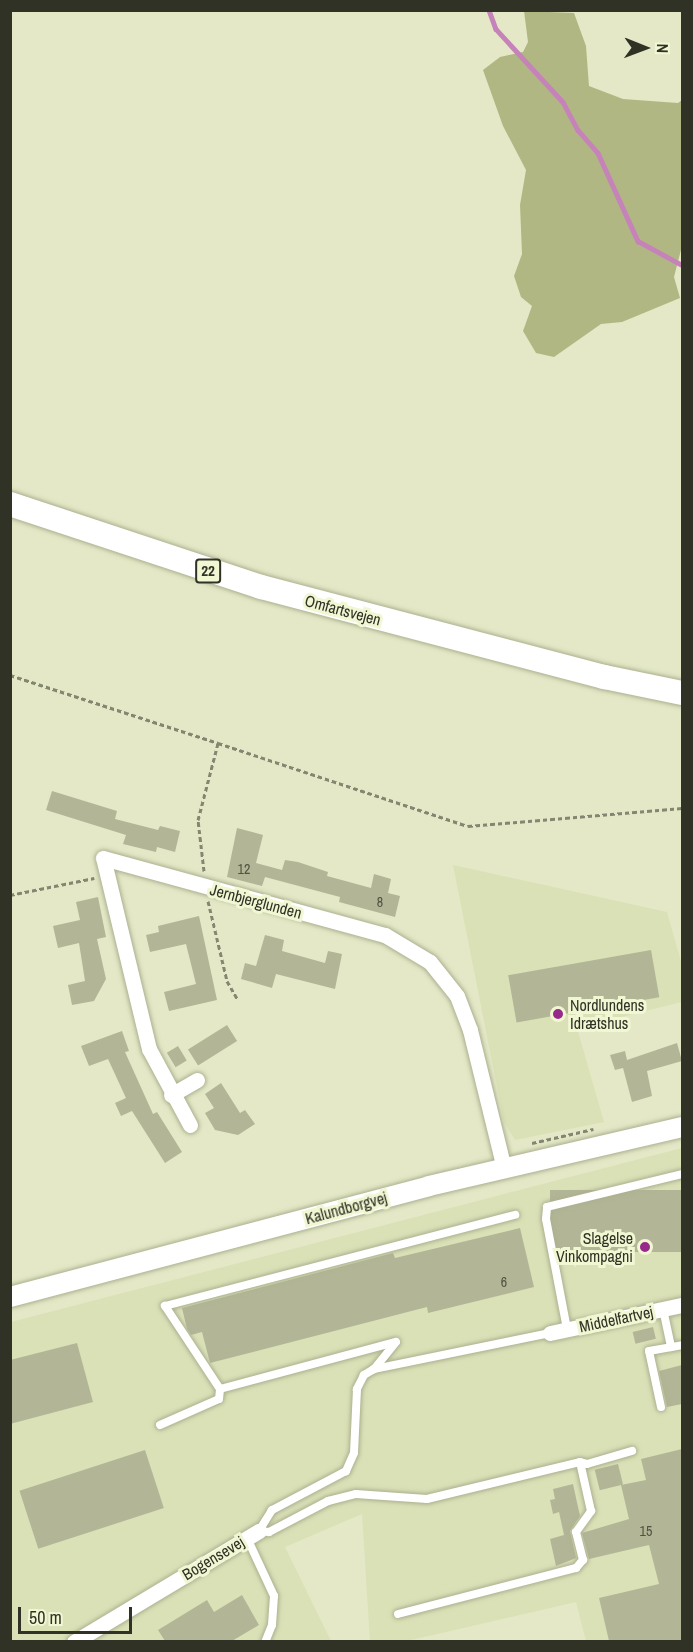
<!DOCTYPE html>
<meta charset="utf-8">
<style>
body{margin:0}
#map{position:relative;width:693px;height:1652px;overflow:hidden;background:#e4e8c6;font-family:"Archivo Narrow",sans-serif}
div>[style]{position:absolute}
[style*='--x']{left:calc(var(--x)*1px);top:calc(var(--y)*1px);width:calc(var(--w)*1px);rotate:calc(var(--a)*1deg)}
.built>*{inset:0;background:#dbe1b7}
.green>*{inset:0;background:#b1b783}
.stream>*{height:4.5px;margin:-2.25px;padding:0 2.25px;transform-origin:2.25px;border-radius:2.25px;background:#c683ba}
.building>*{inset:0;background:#b2b696;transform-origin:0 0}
.path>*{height:3px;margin-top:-1.5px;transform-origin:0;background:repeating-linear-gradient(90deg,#838670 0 4.5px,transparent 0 7.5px)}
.roads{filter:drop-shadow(0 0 2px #acb090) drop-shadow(0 0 2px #acb090)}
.service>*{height:8px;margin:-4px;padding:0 4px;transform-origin:4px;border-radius:4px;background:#fff}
.minor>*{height:15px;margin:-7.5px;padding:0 7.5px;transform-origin:7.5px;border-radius:7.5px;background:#fff}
.tertiary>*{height:20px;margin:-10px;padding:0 10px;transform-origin:10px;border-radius:10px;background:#fff}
.primary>*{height:24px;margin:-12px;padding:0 12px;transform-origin:12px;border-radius:12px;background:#fff}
.dots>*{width:16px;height:16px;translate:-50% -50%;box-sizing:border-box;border:3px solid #f1f6d3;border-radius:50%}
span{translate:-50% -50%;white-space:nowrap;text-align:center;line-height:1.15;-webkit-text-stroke:6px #f1f6d3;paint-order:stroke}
.number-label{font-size:14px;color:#505341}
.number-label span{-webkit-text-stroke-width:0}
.shield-label span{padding:2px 4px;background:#f1f6d3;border:2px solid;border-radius:4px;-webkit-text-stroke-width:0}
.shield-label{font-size:15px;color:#303225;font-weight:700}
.street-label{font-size:16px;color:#303225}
.poi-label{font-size:16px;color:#303225}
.left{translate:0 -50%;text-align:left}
.right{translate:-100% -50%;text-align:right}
.frame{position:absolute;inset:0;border:12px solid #303225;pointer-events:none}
.north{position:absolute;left:615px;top:18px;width:60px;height:60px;-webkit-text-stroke:4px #f1f6d3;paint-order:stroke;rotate:91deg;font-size:16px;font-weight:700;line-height:24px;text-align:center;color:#303225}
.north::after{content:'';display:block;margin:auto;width:21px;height:27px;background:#303225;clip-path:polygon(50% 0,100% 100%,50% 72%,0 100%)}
.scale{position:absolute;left:18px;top:1607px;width:114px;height:27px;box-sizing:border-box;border:3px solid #303225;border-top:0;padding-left:8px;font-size:18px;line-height:21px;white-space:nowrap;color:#303225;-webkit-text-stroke:4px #f1f6d3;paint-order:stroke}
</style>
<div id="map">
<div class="built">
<i style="clip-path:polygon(453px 865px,667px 912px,682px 965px,682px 1002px,577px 1028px,604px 1122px,515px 1140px,504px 1122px)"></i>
<i style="clip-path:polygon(682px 1148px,682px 1641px,586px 1641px,576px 1602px,407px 1641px,370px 1641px,362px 1514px,285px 1547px,331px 1641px,11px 1642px,11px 1322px)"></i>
</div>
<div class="green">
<i style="clip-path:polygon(524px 11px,574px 13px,586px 46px,589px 86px,623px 99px,678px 103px,682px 100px,682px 246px,674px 277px,680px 298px,622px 322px,601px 324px,554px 357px,536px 353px,523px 331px,532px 306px,521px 297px,514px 276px,522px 254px,520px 205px,526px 170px,503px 126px,483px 70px,500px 57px,523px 52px,528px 42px)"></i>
</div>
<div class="stream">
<i style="--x:489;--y:10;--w:20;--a:70"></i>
<i style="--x:496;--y:29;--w:99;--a:47.5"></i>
<i style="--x:563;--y:102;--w:32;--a:62"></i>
<i style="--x:578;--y:130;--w:30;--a:49"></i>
<i style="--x:598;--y:153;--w:97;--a:65.6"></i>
<i style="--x:638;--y:241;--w:50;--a:28.6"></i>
</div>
<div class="building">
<i style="clip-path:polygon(52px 791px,117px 811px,115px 819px,158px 830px,160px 826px,180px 831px,175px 852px,157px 847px,156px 852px,123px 844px,126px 835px,46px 810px)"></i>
<i style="clip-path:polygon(237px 828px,263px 835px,256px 863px,282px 870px,285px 860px,298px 862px,328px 872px,327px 876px,371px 888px,374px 874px,391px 879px,388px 893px,400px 896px,395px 917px,339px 902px,340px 897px,265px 877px,262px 886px,227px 877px)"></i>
<i style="clip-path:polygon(98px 897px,106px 937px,97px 939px,106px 979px,94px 1001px,72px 1005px,68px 985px,85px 981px,79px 943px,58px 948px,53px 926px,80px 920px,76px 902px)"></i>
<i style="clip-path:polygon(199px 916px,217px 1000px,169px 1011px,164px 992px,196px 984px,186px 944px,150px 952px,146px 935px,159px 932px,158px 926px)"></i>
<i style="clip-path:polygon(265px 935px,284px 940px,282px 951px,325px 963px,328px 951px,342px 954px,335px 989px,276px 974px,272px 988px,241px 979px,245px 963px,256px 966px)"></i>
<i style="left:651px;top:950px;width:48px;height:145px;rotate:80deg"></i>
<i style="left:227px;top:1025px;width:19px;height:46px;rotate:58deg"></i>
<i style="clip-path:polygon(122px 1031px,129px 1051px,125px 1052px,153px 1114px,157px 1112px,182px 1152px,165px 1163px,132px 1111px,121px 1116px,115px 1103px,126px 1098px,108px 1059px,89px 1066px,81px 1046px)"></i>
<i style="clip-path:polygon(677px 1043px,682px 1061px,647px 1071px,652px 1096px,632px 1102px,623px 1068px,615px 1070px,610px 1055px,625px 1051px,627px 1060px)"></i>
<i style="left:178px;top:1046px;width:17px;height:13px;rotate:59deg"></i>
<i style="clip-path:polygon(221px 1083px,240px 1113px,245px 1110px,255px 1124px,238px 1135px,215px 1130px,205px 1113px,214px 1108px,205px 1094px)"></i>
<i style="left:682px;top:1190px;width:62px;height:132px;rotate:90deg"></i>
<i style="clip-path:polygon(520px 1228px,534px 1287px,428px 1313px,427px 1307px,210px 1363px,202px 1332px,191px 1335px,187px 1329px,182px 1308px,393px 1253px,395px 1258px)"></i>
<i style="left:653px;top:1327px;width:12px;height:21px;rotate:76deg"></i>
<i style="clip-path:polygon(77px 1343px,93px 1402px,10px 1424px,10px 1360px)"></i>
<i style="clip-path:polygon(682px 1365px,682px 1404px,667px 1407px,659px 1371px)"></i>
<i style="clip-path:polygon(682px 1449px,682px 1641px,609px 1641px,599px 1598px,659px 1584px,649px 1545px,589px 1559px,582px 1533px,629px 1519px,621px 1485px,646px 1480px,641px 1459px)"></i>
<i style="left:145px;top:1450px;width:61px;height:132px;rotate:72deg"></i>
<i style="left:618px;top:1464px;width:21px;height:24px;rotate:76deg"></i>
<i style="clip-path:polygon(573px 1484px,580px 1516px,570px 1531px,576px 1558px,556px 1566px,550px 1539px,564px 1535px,559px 1512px,553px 1514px,550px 1500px,555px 1499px,553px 1489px)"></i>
<i style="clip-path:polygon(242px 1595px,259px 1625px,232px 1641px,165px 1641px,158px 1630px,207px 1600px,214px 1612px)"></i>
</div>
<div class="path">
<i style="--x:10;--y:675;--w:219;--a:18.1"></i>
<i style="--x:204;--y:871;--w:51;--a:-96.7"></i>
<i style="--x:198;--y:820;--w:80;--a:-75.4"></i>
<i style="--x:218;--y:743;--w:263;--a:18.4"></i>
<i style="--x:468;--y:826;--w:215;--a:-4.8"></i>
<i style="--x:10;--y:895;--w:86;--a:-11.4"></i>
<i style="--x:208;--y:901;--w:82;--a:76.6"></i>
<i style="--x:227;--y:981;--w:22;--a:60"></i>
<i style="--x:532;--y:1143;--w:63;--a:-12.9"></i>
</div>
<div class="roads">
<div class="service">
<i style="--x:663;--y:1309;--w:39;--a:78"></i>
<i style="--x:567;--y:1329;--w:112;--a:-100.8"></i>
<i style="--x:546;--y:1219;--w:12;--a:-85"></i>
<i style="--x:547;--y:1207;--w:139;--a:-13.7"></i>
<i style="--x:550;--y:1333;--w:180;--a:168.4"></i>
<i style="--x:374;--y:1369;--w:12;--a:149"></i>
<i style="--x:364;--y:1375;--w:16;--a:117"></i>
<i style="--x:357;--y:1389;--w:64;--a:92.7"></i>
<i style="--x:354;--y:1453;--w:20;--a:114"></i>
<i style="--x:346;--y:1471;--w:84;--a:152.2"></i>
<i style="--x:272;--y:1510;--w:25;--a:122"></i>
<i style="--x:259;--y:1531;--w:10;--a:6"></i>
<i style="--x:269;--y:1532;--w:67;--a:-27.7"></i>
<i style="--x:328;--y:1501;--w:29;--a:-14"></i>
<i style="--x:356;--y:1494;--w:71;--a:4"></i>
<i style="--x:427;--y:1499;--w:157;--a:-13.6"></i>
<i style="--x:580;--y:1462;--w:7;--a:16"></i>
<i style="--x:587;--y:1464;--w:47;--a:-16.1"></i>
<i style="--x:220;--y:1389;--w:100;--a:-123.5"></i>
<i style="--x:165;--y:1306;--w:362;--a:-14.6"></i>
<i style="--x:661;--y:1407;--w:57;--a:-102.1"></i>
<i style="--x:649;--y:1351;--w:34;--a:-10"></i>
<i style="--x:160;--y:1425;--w:64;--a:-23.8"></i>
<i style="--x:219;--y:1399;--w:10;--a:-84"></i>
<i style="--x:220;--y:1389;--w:182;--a:-15"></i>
<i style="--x:396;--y:1342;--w:35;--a:129"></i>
<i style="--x:247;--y:1538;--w:64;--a:65"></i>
<i style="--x:274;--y:1596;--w:29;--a:94"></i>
<i style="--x:272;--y:1625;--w:18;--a:112"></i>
<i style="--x:398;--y:1614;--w:184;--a:-14.5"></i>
<i style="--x:576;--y:1568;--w:11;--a:-49"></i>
<i style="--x:583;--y:1560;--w:29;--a:-104"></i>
<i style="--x:576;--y:1532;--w:26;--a:-54"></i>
<i style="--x:591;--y:1511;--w:50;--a:-102.7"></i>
</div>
<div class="minor">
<i style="--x:171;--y:1095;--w:30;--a:-30"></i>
<i style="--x:190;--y:1125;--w:86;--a:-118.3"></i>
<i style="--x:149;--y:1049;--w:196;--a:-103.5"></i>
<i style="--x:103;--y:858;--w:292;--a:15.3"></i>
<i style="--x:385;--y:935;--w:52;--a:31"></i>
<i style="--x:430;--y:962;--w:43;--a:51.5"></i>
<i style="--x:457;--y:996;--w:36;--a:69"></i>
<i style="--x:470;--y:1030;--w:142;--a:76.2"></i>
<i style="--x:550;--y:1333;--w:135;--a:-12"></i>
<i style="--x:74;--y:1642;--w:216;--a:-31"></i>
</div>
<div class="tertiary">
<i style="--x:10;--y:1297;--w:433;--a:-14.8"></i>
<i style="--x:429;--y:1186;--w:260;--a:-13.1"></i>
</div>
<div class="primary">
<i style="--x:10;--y:504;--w:264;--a:18.3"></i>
<i style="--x:261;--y:587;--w:355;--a:14.7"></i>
<i style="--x:604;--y:677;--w:80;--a:11.6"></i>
</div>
</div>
<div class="dots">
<i style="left:558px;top:1014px;background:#962989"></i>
<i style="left:645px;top:1247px;background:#962989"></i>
</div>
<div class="number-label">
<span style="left:244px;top:869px">12</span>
<span style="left:380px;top:902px">8</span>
<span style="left:504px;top:1282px">6</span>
<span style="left:646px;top:1531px">15</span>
</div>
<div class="shield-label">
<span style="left:208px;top:571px">22</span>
</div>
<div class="street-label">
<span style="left:343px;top:610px;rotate:15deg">Omfartsvejen</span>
<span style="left:256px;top:901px;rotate:15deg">Jernbjerglunden</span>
<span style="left:346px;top:1208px;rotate:-15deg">Kalundborgvej</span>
<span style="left:616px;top:1319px;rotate:-12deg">Middelfartvej</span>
<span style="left:213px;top:1558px;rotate:-31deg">Bogensevej</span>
</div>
<div class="poi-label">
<span class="left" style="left:570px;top:1014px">Nordlundens<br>Idrætshus</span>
<span class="right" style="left:633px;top:1247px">Slagelse<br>Vinkompagni</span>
</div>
<div class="frame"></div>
<div class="north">N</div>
<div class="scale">50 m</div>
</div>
